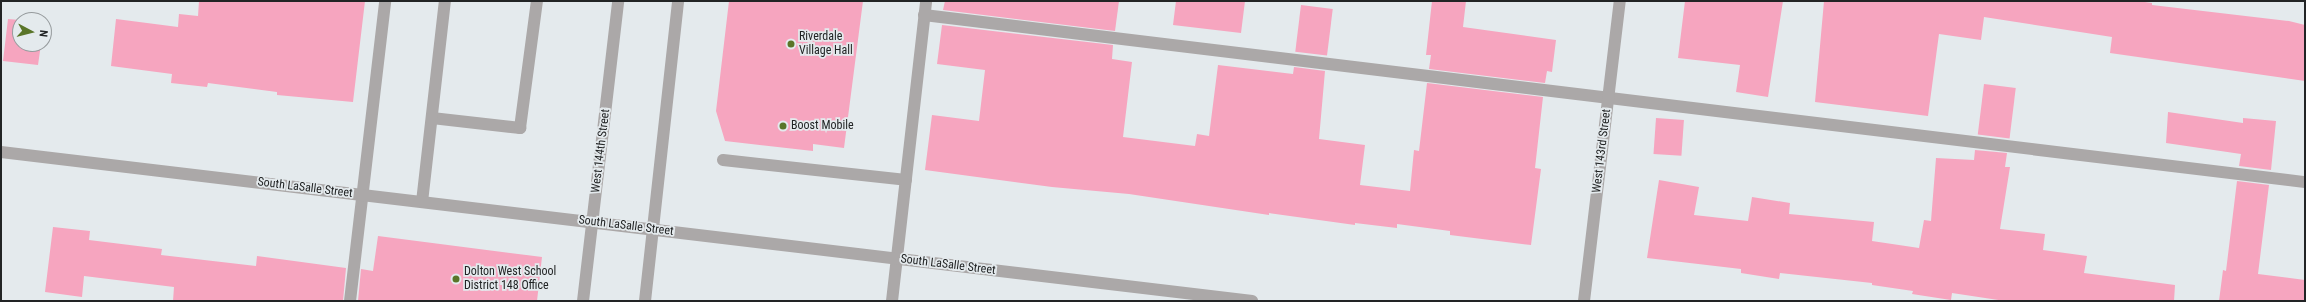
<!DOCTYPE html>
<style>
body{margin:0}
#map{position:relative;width:2306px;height:302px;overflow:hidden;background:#e4eaed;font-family:"Roboto Condensed",sans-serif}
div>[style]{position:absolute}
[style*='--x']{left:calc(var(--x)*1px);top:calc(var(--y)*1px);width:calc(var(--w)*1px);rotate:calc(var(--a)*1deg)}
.building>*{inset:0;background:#f6a5bf;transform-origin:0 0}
.service>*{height:12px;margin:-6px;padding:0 6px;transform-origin:6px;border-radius:6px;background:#aba8a8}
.minor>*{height:12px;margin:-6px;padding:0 6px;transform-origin:6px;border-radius:6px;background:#aba8a8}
.tertiary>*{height:12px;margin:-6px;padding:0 6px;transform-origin:6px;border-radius:6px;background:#aba8a8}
.dots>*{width:11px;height:11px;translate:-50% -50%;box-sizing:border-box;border:2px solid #e4eaed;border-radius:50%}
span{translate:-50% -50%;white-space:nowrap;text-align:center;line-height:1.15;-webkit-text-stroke:3.5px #e4eaed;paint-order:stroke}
.poi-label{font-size:12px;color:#222425}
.left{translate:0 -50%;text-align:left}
.street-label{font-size:12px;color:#222425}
.frame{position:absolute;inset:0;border:2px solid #222425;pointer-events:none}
.north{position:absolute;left:12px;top:12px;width:40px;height:40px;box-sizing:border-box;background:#e4eaed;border:1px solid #969b9d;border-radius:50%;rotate:97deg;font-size:11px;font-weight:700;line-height:16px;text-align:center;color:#222425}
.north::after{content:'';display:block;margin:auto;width:14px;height:18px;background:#5a7529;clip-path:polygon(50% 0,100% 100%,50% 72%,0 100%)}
</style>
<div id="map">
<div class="building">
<i style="clip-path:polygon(199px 1px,365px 1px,353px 102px,277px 95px,277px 92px,208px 83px,207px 87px,171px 83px,172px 74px,111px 66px,116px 19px,178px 27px,179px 14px,198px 16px)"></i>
<i style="clip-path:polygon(729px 1px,863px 1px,844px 148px,813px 144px,813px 151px,725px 141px,716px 111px)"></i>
<i style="clip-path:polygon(945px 1px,1119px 1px,1115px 31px,943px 10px)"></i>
<i style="clip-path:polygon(1176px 1px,1245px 1px,1241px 33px,1173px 25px)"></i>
<i style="clip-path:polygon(1432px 1px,1466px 1px,1463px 27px,1556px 40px,1552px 72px,1547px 71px,1545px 83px,1429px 69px,1431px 55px,1426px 55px)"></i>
<i style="clip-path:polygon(1685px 1px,1783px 1px,1768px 97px,1736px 92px,1740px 65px,1678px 58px)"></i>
<i style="clip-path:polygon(1824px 1px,2138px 1px,2152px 3px,2152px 5px,2289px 21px,2305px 25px,2305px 81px,2110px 53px,2112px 37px,1984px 17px,1981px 40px,1939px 34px,1928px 116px,1815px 102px)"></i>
<i style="left:1301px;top:5px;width:32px;height:47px;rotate:7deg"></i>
<i style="clip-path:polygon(8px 19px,20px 20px,20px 44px,41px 44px,38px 65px,3px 61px)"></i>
<i style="clip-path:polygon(942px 25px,1113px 45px,1112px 59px,1132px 62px,1123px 137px,1195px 146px,1197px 134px,1209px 136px,1218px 65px,1293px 74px,1294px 67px,1325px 71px,1319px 139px,1365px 145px,1360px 185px,1410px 191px,1414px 150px,1419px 151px,1427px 83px,1543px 97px,1535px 168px,1541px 169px,1531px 245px,1450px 235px,1450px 231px,1397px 224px,1397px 228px,1355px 223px,1355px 225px,1269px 213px,1269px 215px,1129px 194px,1052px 187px,925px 170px,932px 115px,979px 121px,985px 70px,937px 64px)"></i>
<i style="left:1984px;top:84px;width:32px;height:51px;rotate:7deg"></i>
<i style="clip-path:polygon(2168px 112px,2243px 123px,2243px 118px,2276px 121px,2271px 170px,2239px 166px,2241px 154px,2166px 143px)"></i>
<i style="left:1656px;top:118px;width:28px;height:36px;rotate:4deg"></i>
<i style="clip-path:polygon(1975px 150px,2007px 153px,2005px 167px,2010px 167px,2000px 229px,2045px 234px,2043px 250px,2087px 256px,2084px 273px,2175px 285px,2174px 301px,2005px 301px,1952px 293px,1951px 300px,1912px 294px,1913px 291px,1872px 285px,1872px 283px,1780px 273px,1779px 279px,1741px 273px,1741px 269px,1647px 258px,1659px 180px,1699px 187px,1694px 215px,1748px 221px,1752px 197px,1790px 203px,1789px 214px,1874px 222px,1872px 241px,1919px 248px,1924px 220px,1931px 221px,1936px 158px,1974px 160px)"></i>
<i style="clip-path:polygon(2237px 181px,2269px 185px,2258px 274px,2305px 280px,2305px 301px,2219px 301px,2223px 270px,2226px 271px)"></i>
<i style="clip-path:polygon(53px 227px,90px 231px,89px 240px,162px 249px,161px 255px,256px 266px,257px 256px,346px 268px,343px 301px,173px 301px,174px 287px,84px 276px,82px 297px,45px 292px)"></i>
<i style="clip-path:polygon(378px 236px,542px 257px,537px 301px,358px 301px,361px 269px,373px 271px)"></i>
</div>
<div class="service">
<i style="--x:924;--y:15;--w:1391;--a:6.9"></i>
<i style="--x:432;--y:118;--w:89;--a:6.5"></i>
<i style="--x:520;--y:128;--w:128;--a:-82.4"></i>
<i style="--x:723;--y:160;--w:184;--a:6.2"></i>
<i style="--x:422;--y:202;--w:202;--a:-83.5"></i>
<i style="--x:350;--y:301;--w:302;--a:-83.3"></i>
<i style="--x:892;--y:301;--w:302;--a:-83.5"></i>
</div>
<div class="minor">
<i style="--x:1;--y:152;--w:1260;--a:6.79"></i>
<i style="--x:1584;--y:301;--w:302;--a:-83.2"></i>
</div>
<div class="tertiary">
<i style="--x:583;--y:301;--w:302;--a:-83.3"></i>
<i style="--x:645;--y:301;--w:302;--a:-83.7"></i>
</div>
<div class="dots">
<i style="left:791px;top:44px;background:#5a7529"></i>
<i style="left:783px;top:126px;background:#5a7529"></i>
<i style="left:456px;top:279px;background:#5a7529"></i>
</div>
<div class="poi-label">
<span class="left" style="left:799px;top:44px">Riverdale<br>Village Hall</span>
<span class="left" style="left:791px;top:126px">Boost Mobile</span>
<span class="left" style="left:464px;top:279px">Dolton West School<br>District 148 Office</span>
</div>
<div class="street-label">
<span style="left:601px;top:151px;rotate:-83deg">West 144th Street</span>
<span style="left:1602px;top:151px;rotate:-83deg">West 143rd Street</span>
<span style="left:305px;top:188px;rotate:7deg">South LaSalle Street</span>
<span style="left:626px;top:226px;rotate:7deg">South LaSalle Street</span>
<span style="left:948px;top:265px;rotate:7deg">South LaSalle Street</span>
</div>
<div class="frame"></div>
<div class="north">N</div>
</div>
